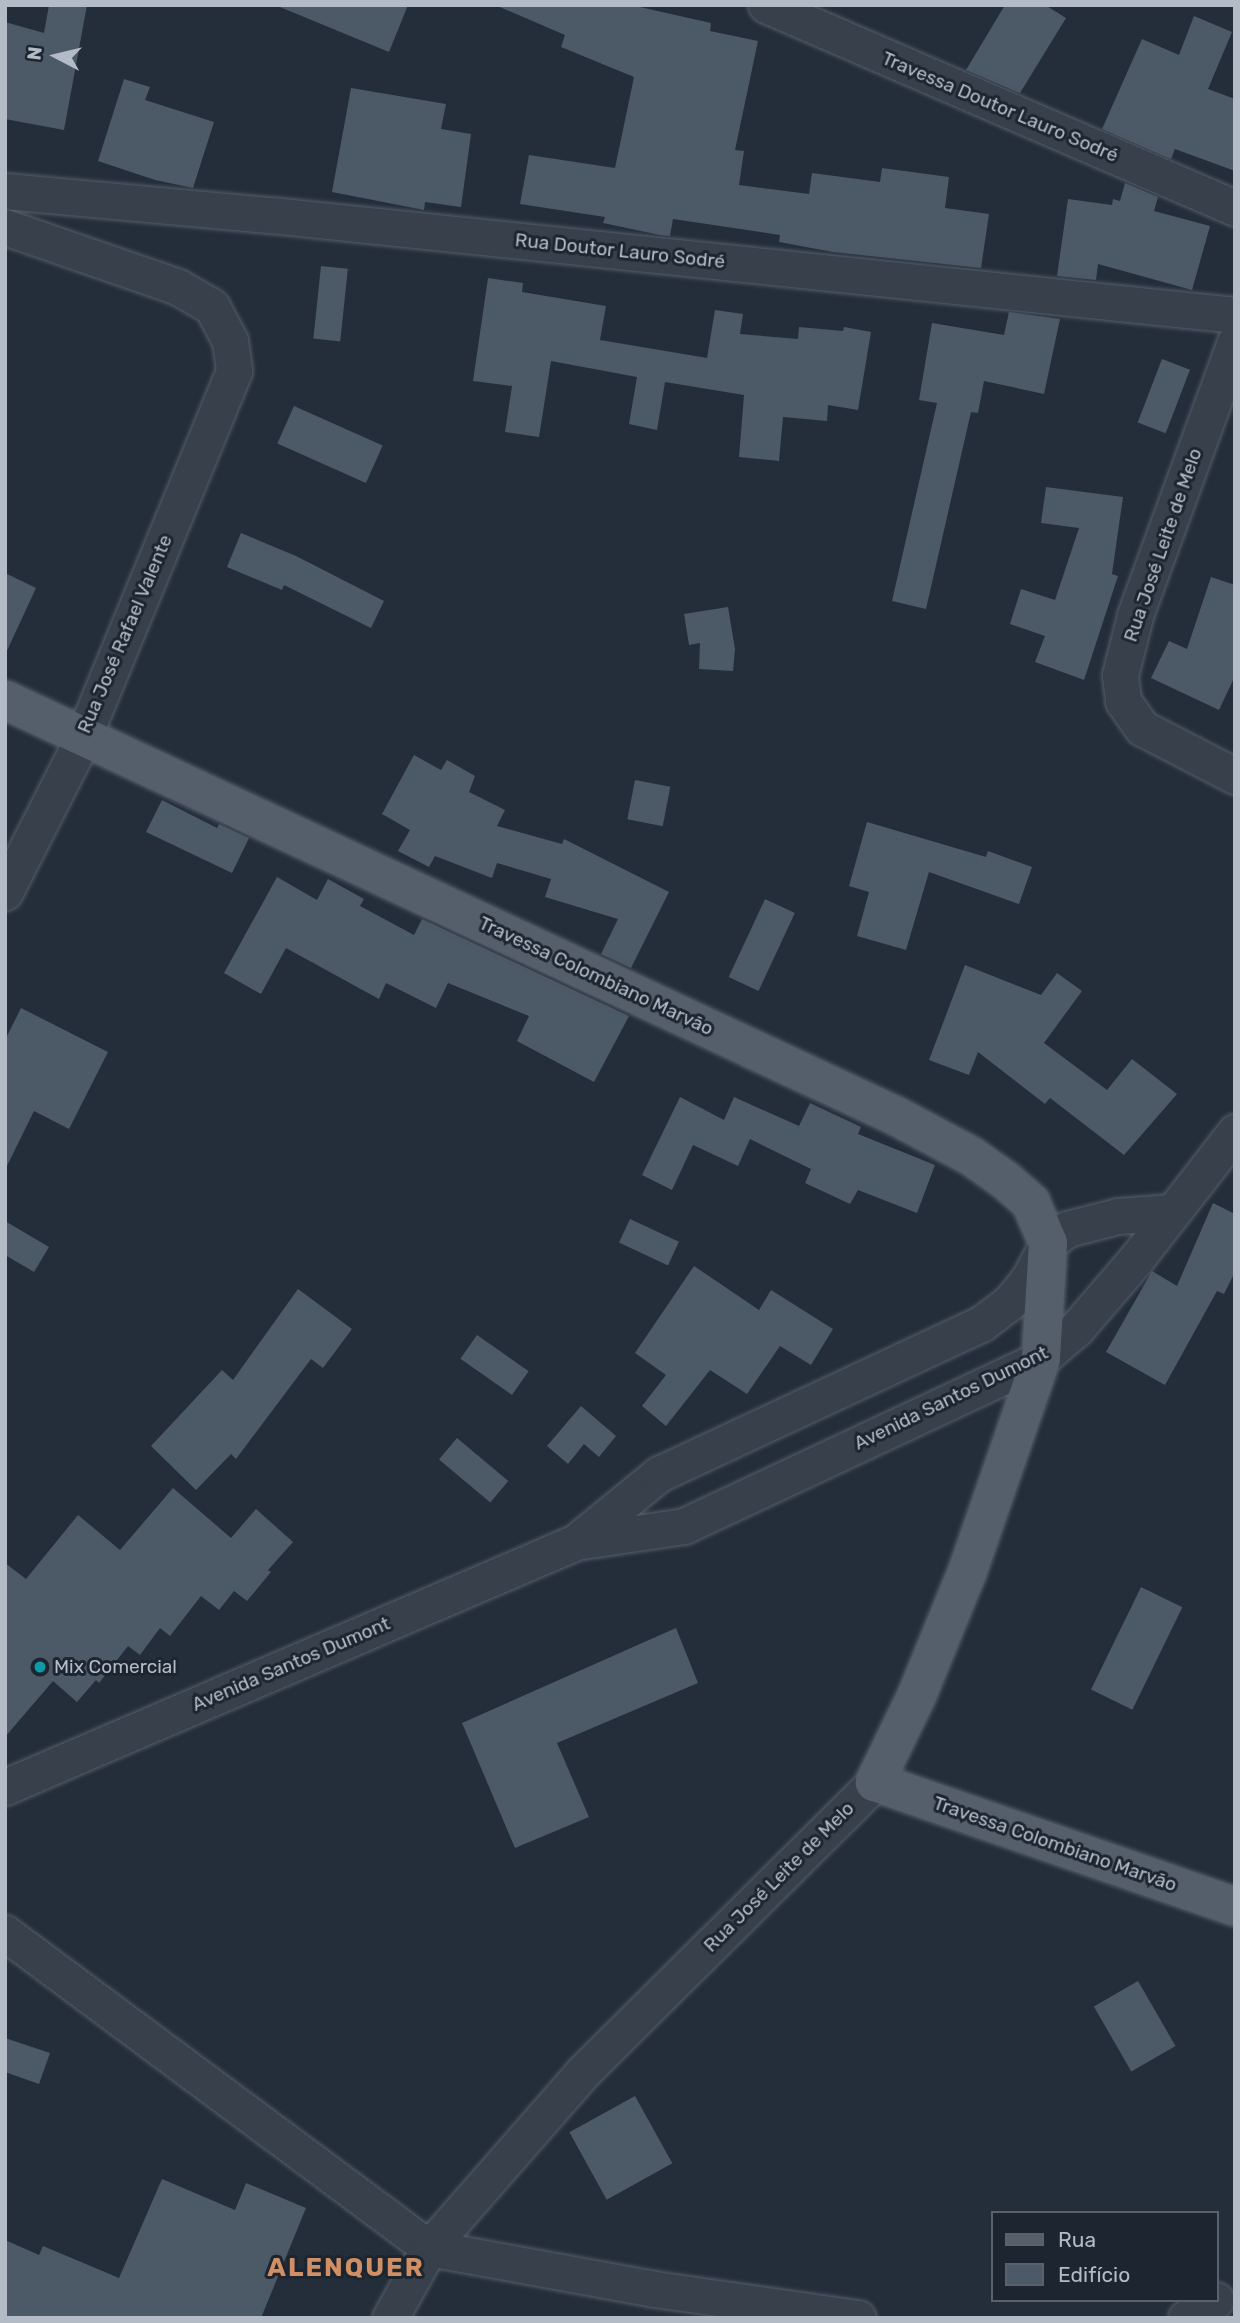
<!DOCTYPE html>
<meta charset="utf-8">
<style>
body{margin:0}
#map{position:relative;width:1240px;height:2323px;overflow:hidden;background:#242e3b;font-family:Rubik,sans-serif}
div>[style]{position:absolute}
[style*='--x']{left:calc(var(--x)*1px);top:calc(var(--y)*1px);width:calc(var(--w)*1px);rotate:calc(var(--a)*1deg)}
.building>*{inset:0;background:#4c5966;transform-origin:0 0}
.roads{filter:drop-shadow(0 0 2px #555e69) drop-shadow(0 0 2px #555e69)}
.minor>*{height:35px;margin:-17.5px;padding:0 17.5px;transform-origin:17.5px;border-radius:17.5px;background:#37404b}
.major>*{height:38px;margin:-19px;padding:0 19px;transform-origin:19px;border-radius:19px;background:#555f6b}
.dots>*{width:19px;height:19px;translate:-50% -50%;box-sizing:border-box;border:4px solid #1c2530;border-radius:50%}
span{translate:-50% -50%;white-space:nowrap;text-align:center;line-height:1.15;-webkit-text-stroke:6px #1c2530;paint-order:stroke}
.street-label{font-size:19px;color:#b3bbc7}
.poi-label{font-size:19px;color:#b3bbc7}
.left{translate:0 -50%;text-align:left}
.district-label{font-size:26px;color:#d08f64;font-weight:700;letter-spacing:2px}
.frame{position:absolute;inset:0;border:7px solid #b3bbc7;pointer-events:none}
.legend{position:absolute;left:991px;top:2211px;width:228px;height:91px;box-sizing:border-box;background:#1c2530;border:2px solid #58616c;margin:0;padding:9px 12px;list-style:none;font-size:21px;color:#b3bbc7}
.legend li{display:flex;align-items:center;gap:14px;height:35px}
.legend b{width:35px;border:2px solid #58616c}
.north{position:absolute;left:21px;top:21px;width:70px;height:70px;-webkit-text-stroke:5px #1c2530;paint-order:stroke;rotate:277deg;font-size:19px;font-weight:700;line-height:28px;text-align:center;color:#b3bbc7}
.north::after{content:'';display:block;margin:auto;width:24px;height:32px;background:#b3bbc7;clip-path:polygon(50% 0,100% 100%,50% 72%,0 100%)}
</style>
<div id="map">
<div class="building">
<i style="clip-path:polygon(49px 5px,87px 5px,64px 130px,5px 119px,5px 22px,44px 33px)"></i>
<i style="clip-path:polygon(275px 5px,408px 5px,389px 52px)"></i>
<i style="clip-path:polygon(495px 5px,631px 5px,711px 23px,710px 31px,758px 41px,735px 150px,744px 151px,739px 185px,809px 194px,812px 173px,880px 182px,882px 168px,949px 177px,945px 208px,989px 214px,981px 268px,833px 252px,779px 242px,780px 235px,673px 219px,670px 236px,660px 235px,603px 223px,605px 217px,520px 204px,529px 155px,615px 168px,634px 77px,561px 47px,565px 35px)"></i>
<i style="clip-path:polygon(1005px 5px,1045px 5px,1066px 18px,1020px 93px,966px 70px)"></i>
<i style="clip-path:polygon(1194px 16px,1232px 32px,1208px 89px,1235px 99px,1235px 171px,1175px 149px,1171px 159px,1102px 129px,1142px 39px,1179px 55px)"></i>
<i style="clip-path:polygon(124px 79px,150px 87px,145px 100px,214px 122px,193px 188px,155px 180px,98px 161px)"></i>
<i style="clip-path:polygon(351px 88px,446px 104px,441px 129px,471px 134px,461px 207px,425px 202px,424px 210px,332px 192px)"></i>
<i style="clip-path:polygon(1125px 183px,1158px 197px,1154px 211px,1210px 226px,1192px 290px,1098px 264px,1096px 280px,1057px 276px,1068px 199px,1112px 205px,1113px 199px,1120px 201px)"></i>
<i style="left:321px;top:266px;width:27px;height:73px;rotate:6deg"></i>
<i style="clip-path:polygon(488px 278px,523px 283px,522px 292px,606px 306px,600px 340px,707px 358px,715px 310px,743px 314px,740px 334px,798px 339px,799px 327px,843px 331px,844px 327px,871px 332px,858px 410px,828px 405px,827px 421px,783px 417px,779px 461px,739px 457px,744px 395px,665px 382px,657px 430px,629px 424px,637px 377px,551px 361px,539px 437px,505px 432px,512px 386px,473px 381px)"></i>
<i style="clip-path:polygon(1009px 312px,1060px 319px,1044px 394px,984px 381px,978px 413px,971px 412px,926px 609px,892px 601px,937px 403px,919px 400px,932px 323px,1004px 335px)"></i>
<i style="left:1162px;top:359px;width:30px;height:68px;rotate:21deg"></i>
<i style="left:294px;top:406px;width:97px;height:41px;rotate:24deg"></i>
<i style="clip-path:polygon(1046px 487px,1123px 497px,1112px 574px,1118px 576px,1084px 680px,1035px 662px,1045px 636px,1010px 624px,1021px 589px,1055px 600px,1079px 528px,1041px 523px)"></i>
<i style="clip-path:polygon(241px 533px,296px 556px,384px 601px,371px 628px,284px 585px,282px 590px,227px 567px)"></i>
<i style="clip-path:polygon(5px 573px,36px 588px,5px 655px)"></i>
<i style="clip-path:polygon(1211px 577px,1235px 585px,1235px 676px,1219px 710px,1151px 678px,1169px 641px,1187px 649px)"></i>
<i style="clip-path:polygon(728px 607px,735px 649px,733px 671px,699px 669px,700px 643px,689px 645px,684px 614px)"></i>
<i style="clip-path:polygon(414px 755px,441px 770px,447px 760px,475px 776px,469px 792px,505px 810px,497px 826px,562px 844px,564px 839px,669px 892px,631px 968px,601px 954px,618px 919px,545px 897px,551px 879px,497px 863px,492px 878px,435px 856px,429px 867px,398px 851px,410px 830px,382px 814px)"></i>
<i style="left:635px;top:780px;width:36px;height:40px;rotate:11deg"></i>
<i style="clip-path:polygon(162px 800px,217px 828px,219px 824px,249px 838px,232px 873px,146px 832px)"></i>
<i style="clip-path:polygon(867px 822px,986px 857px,988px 851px,1032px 867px,1019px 904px,929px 872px,906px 950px,857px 936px,869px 892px,849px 886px)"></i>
<i style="clip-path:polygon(277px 877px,317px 900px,328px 879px,364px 899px,360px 906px,414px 935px,422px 919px,629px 1016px,594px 1082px,517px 1041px,529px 1016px,448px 983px,436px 1008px,386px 983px,379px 999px,286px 948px,261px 994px,224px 973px)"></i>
<i style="left:765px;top:899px;width:33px;height:86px;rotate:25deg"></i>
<i style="clip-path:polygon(965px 965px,1041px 995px,1057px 973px,1082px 991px,1044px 1043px,1107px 1090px,1132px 1059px,1177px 1094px,1124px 1155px,1050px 1098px,1045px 1104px,978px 1052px,969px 1075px,929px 1060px)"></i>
<i style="clip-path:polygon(21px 1008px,108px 1052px,69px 1129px,34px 1111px,5px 1170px,5px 1040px)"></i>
<i style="clip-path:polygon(680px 1097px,724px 1120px,734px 1097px,799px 1126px,810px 1103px,861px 1127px,858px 1134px,935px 1165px,917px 1213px,858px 1190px,850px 1204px,805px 1183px,811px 1169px,750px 1139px,738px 1166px,693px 1145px,672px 1190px,642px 1175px)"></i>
<i style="clip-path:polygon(1213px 1203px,1235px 1214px,1235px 1272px,1224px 1294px,1217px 1291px,1165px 1385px,1106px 1352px,1152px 1271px,1177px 1286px)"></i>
<i style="left:630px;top:1219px;width:54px;height:26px;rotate:25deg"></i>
<i style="clip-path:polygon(5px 1221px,49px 1247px,34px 1272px,5px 1255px)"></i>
<i style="clip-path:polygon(694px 1266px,759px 1310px,771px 1290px,833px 1329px,811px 1365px,780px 1346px,747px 1394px,710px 1370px,666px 1426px,642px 1406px,666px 1375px,635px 1353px)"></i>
<i style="clip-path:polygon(298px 1289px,352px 1329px,323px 1368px,311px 1359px,236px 1459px,231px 1454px,196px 1490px,151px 1446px,222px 1370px,233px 1380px)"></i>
<i style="left:477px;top:1335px;width:63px;height:29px;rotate:35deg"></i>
<i style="clip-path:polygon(581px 1406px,616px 1436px,599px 1457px,584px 1444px,568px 1464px,547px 1446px)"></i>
<i style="left:457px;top:1438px;width:67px;height:28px;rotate:40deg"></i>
<i style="clip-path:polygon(173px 1488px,231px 1538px,256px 1509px,293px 1542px,268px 1570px,271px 1572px,247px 1601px,234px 1591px,219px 1610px,201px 1596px,170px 1636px,160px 1628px,140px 1655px,128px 1646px,99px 1683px,96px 1680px,77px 1702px,53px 1681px,5px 1737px,5px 1563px,26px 1579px,78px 1515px,120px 1550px)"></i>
<i style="left:1141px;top:1587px;width:46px;height:114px;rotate:26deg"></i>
<i style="clip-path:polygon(676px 1628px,698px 1683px,557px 1743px,589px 1817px,515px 1848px,462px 1723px)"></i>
<i style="left:1138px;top:1981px;width:75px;height:51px;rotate:60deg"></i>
<i style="clip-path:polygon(5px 2038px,50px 2053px,39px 2084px,5px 2072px)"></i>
<i style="left:635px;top:2096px;width:77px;height:75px;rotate:61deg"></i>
<i style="clip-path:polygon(162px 2179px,235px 2210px,246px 2183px,306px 2208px,261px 2318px,5px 2318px,5px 2240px,39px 2255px,43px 2246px,119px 2278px)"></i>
</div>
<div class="roads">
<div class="minor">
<i style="--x:766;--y:5;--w:511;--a:23.4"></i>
<i style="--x:5;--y:191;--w:267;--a:5.2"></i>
<i style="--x:271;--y:215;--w:969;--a:5.92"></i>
<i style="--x:5;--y:227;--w:183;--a:19.1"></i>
<i style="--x:178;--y:287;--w:39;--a:30"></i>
<i style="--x:212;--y:307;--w:38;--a:62"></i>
<i style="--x:230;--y:341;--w:30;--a:82"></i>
<i style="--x:234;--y:371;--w:397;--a:112.4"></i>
<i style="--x:83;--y:738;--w:173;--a:116.9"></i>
<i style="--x:1235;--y:342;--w:292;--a:110.1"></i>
<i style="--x:1135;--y:616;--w:61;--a:104.3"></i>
<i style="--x:1120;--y:675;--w:26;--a:83"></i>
<i style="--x:1123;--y:701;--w:33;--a:55"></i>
<i style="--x:1142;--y:728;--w:105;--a:27.3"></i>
<i style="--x:577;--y:1541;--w:106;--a:-39.3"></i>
<i style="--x:659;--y:1474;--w:355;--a:-25"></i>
<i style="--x:981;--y:1324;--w:36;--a:-37"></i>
<i style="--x:1010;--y:1302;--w:28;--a:-51"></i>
<i style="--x:1028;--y:1280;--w:42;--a:-61.6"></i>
<i style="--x:1048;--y:1243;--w:24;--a:-36"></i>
<i style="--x:1067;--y:1229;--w:53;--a:-14.3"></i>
<i style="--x:1118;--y:1216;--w:53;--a:-4.3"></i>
<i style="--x:5;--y:1787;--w:621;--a:-23.22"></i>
<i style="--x:576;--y:1542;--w:109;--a:-8.4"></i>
<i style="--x:684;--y:1526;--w:394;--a:-25.1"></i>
<i style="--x:1041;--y:1359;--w:46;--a:-40.6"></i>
<i style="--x:1076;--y:1329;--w:94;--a:-49.3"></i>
<i style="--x:1137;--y:1258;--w:160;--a:-52.1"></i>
<i style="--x:5;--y:1933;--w:528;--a:36.61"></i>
<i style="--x:429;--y:2248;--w:229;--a:10.3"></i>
<i style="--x:654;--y:2289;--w:206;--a:8.1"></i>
<i style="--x:390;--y:2318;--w:80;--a:-60.9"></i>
<i style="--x:429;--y:2248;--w:234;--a:-48.8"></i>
<i style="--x:583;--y:2072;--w:412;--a:-44.8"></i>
<i style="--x:1186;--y:2318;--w:35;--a:-31"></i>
</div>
<div class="major">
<i style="--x:5;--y:700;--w:983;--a:25.03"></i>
<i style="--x:896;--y:1116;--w:85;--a:28.1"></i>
<i style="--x:971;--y:1156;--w:42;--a:35.2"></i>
<i style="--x:1005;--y:1180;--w:35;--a:41"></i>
<i style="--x:1031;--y:1203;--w:43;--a:67"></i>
<i style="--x:1048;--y:1243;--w:116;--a:93.5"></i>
<i style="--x:1041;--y:1359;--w:223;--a:109.1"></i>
<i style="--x:968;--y:1570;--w:135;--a:112.2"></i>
<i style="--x:917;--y:1695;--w:97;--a:115.8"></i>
<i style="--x:875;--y:1782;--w:381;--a:19.1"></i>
</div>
</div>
<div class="dots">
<i style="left:40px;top:1667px;background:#0f9aa8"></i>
</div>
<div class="street-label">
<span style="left:1000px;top:107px;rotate:23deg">Travessa Doutor Lauro Sodré</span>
<span style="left:620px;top:251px;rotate:6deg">Rua Doutor Lauro Sodré</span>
<span style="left:1163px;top:545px;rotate:-71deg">Rua José Leite de Melo</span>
<span style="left:125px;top:634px;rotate:-67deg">Rua José Rafael Valente</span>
<span style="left:596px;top:976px;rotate:25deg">Travessa Colombiano Marvão</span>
<span style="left:951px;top:1398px;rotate:-26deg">Avenida Santos Dumont</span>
<span style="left:291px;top:1664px;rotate:-23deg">Avenida Santos Dumont</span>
<span style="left:1055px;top:1844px;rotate:19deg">Travessa Colombiano Marvão</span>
<span style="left:779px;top:1877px;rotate:-45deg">Rua José Leite de Melo</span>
</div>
<div class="poi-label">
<span class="left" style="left:54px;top:1667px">Mix Comercial</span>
</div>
<div class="district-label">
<span style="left:346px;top:2268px">ALENQUER</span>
</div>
<div class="frame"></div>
<ul class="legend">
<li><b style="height:9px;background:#555f6b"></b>Rua</li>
<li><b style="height:19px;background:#4c5966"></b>Edifício</li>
</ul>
<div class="north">N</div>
</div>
